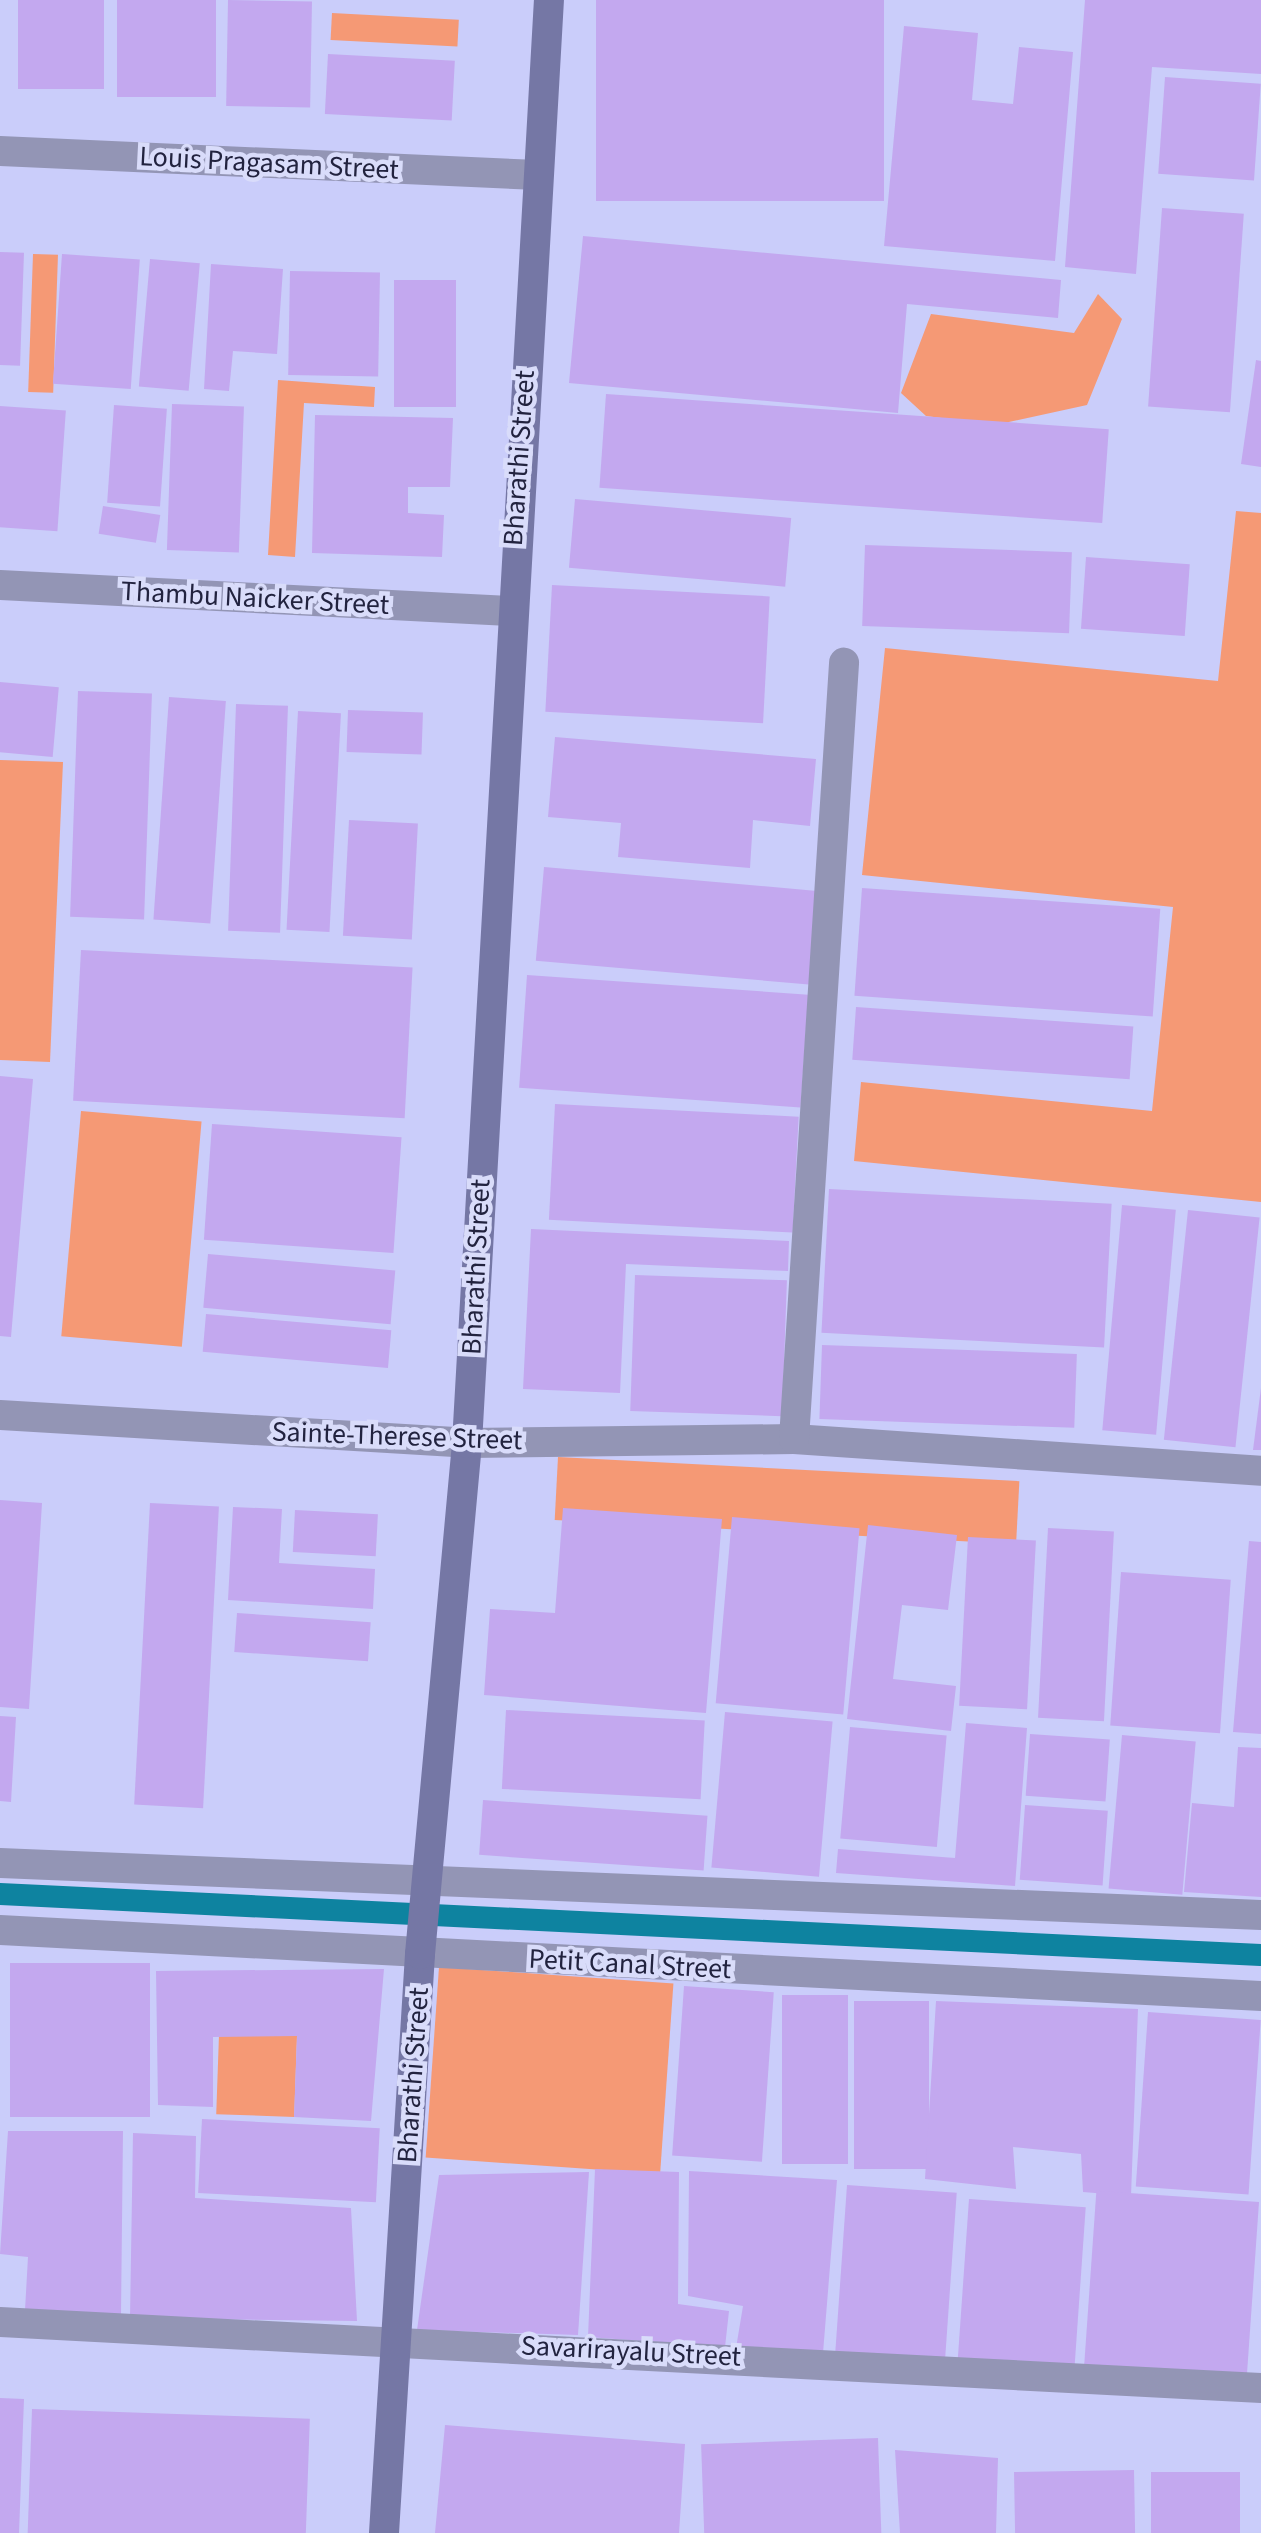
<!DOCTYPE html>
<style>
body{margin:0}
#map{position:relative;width:1261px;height:2533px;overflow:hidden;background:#cacdfa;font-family:"Source Sans 3",sans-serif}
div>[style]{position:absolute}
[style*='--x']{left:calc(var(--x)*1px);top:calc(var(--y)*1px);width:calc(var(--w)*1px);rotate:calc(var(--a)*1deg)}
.green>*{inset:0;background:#f59975;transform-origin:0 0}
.stream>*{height:22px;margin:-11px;padding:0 11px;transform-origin:11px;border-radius:11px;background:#0e83a0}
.building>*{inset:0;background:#c3a8ef;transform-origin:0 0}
.street>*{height:30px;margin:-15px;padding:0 15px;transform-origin:15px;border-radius:15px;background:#9395b5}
.secondary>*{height:30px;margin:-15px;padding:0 15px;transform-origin:15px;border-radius:15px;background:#7577a5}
span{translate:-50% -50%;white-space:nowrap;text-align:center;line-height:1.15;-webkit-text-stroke:9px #d9dcfa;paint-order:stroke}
.street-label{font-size:28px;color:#22233f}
</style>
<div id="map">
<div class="green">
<i style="left:332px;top:13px;width:127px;height:27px;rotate:3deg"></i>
<i style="left:33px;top:254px;width:25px;height:138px;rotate:2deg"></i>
<i style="clip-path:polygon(1098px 294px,1122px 319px,1087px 405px,995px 425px,926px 416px,901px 393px,931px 314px,1074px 333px)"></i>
<i style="clip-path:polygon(278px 380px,375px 387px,374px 407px,304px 403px,295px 557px,268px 555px)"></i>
<i style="clip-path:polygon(1236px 511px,1261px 513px,1261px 1202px,854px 1161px,861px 1082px,1152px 1111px,1173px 907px,862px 875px,885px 648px,1218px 681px)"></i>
<i style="clip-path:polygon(0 760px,63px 762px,50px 1062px,0 1060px)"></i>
<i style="left:81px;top:1111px;width:121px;height:226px;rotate:5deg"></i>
<i style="left:558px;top:1457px;width:462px;height:63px;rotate:3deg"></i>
<i style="left:439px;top:1967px;width:235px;height:191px;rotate:4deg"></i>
<i style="left:297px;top:2036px;width:81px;height:78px;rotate:92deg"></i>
</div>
<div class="stream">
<i style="--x:0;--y:1894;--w:1262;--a:2.77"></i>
</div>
<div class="building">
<i style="left:18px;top:0;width:86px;height:89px"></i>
<i style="left:117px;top:0;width:99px;height:97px"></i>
<i style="left:228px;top:0;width:84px;height:106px;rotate:1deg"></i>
<i style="left:596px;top:0;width:288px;height:201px"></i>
<i style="clip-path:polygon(1085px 0,1261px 0,1261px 74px,1152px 67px,1136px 274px,1065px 267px)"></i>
<i style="clip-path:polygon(904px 26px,978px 33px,972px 100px,1013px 104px,1019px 47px,1073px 52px,1055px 261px,884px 246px)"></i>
<i style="left:328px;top:54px;width:127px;height:60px;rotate:3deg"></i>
<i style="left:1165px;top:77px;width:96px;height:97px;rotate:4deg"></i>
<i style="left:1162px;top:208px;width:82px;height:199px;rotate:4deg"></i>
<i style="clip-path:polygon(583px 236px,1061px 280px,1058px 318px,907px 304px,898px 413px,569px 383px)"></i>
<i style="left:0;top:252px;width:24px;height:113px;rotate:2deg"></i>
<i style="left:62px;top:254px;width:78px;height:130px;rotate:4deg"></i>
<i style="left:150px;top:259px;width:50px;height:128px;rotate:5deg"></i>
<i style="clip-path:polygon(211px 264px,283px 269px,277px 354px,233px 351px,229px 391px,204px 389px)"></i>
<i style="left:290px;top:271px;width:90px;height:104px;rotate:1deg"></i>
<i style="left:394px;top:280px;width:62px;height:127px"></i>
<i style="clip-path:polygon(1256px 360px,1261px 361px,1261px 467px,1241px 464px)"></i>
<i style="left:606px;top:394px;width:504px;height:94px;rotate:4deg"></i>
<i style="left:172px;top:404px;width:72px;height:146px;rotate:2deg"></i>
<i style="left:114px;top:405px;width:53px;height:98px;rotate:4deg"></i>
<i style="left:0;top:406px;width:66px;height:121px;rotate:4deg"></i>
<i style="clip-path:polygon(315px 415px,453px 418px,450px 487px,408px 487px,408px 513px,444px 515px,442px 557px,312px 553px)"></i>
<i style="left:575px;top:499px;width:217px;height:69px;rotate:5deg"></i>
<i style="left:103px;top:506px;width:58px;height:28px;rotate:9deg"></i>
<i style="left:865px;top:545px;width:207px;height:81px;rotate:2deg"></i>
<i style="left:1086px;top:557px;width:104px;height:72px;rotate:4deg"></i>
<i style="left:552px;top:585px;width:218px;height:127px;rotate:3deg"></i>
<i style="left:0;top:682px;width:59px;height:70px;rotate:5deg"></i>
<i style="left:78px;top:691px;width:74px;height:226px;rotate:2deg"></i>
<i style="left:169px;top:697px;width:57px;height:223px;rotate:4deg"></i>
<i style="left:236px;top:704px;width:52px;height:227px;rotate:2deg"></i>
<i style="left:348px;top:710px;width:75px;height:42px;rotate:2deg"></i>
<i style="left:298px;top:711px;width:43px;height:219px;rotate:3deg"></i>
<i style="clip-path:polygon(555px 737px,816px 759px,810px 826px,753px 820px,750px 868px,618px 857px,621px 823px,548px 817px)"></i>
<i style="left:349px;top:820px;width:69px;height:116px;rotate:3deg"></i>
<i style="left:544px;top:867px;width:274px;height:94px;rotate:5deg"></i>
<i style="left:862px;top:888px;width:299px;height:108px;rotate:4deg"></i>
<i style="left:81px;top:950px;width:332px;height:151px;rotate:3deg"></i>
<i style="left:527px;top:975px;width:282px;height:113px;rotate:4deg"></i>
<i style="left:856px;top:1007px;width:278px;height:53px;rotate:4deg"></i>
<i style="clip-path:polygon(0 1076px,33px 1079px,11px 1337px,0 1336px)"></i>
<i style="left:555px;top:1104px;width:244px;height:116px;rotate:3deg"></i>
<i style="left:212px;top:1124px;width:190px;height:116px;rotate:4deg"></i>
<i style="left:829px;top:1189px;width:283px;height:144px;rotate:3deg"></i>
<i style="left:1122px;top:1205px;width:54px;height:226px;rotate:5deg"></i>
<i style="left:1188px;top:1210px;width:72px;height:231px;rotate:6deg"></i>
<i style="clip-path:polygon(531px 1229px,789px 1241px,788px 1271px,626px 1264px,620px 1393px,523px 1389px)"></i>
<i style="left:208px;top:1254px;width:188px;height:54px;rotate:5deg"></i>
<i style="left:635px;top:1275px;width:152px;height:136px;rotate:2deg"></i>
<i style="left:206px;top:1314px;width:186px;height:38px;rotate:5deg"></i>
<i style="left:822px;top:1345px;width:255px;height:74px;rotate:2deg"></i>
<i style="clip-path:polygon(1261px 1388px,1261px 1450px,1253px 1450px)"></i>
<i style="clip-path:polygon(0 1500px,42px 1503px,29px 1709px,0 1707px)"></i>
<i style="left:150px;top:1503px;width:69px;height:302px;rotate:3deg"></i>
<i style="clip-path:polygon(233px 1507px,282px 1509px,279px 1563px,375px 1569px,373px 1609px,228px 1600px)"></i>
<i style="clip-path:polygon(563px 1508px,722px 1519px,706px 1713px,484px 1695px,490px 1609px,555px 1613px)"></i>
<i style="left:295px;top:1510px;width:83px;height:42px;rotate:3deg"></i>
<i style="left:732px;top:1517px;width:128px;height:187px;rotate:5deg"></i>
<i style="clip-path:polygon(868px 1525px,957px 1535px,948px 1610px,902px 1605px,893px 1679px,956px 1686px,951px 1731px,847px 1719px)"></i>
<i style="left:1048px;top:1528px;width:66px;height:190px;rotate:3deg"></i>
<i style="left:968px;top:1537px;width:68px;height:169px;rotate:3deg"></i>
<i style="clip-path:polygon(1249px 1541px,1261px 1542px,1261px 1734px,1233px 1732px)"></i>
<i style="left:1121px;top:1572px;width:110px;height:154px;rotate:4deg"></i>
<i style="left:237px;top:1613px;width:134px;height:39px;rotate:4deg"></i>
<i style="left:506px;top:1710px;width:199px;height:79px;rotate:3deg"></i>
<i style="left:725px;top:1712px;width:108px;height:156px;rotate:5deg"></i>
<i style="clip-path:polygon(0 1716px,16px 1717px,11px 1802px,0 1801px)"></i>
<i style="clip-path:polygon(966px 1723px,1027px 1728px,1015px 1886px,836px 1873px,838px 1849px,955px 1858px)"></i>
<i style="left:850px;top:1727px;width:97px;height:112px;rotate:5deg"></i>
<i style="left:1030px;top:1734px;width:80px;height:62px;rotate:4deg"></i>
<i style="left:1122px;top:1735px;width:74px;height:154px;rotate:5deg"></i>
<i style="clip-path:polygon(1238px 1747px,1261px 1748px,1261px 1897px,1184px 1892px,1192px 1803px,1234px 1807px)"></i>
<i style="left:483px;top:1800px;width:225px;height:55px;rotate:4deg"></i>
<i style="left:1025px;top:1805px;width:83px;height:75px;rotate:4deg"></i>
<i style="left:10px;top:1963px;width:140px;height:154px"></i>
<i style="clip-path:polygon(384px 1969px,371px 2121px,294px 2117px,297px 2036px,213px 2037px,213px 2107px,158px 2105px,156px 1971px)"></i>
<i style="left:684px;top:1986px;width:90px;height:170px;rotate:4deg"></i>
<i style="left:782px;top:1995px;width:66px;height:169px"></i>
<i style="left:854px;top:2001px;width:75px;height:168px"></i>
<i style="clip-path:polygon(936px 2001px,1138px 2009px,1131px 2196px,1083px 2192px,1081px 2154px,1013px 2147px,1016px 2189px,925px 2179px)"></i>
<i style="left:1148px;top:2012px;width:113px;height:175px;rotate:4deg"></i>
<i style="left:202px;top:2119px;width:178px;height:74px;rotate:3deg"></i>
<i style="clip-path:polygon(8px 2131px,123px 2131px,121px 2315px,25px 2310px,28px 2257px,0 2254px)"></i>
<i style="clip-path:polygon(133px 2133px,196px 2136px,195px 2198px,351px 2208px,357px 2321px,130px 2318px)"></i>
<i style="clip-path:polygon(595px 2169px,679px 2172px,678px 2304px,729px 2311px,725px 2347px,588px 2337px)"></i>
<i style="clip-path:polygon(689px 2171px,837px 2180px,823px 2353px,736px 2348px,743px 2306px,688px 2296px)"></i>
<i style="clip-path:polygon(589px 2172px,578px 2335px,417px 2330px,439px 2175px)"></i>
<i style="left:847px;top:2185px;width:110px;height:167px;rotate:4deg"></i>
<i style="left:969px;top:2199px;width:117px;height:163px;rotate:4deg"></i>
<i style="left:1259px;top:2202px;width:175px;height:163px;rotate:94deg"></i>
<i style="clip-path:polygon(0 2398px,24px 2399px,19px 2533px,0 2533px)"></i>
<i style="left:32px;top:2409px;width:278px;height:124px;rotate:2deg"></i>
<i style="clip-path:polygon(445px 2425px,685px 2444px,679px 2533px,435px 2533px)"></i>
<i style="left:878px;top:2438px;width:95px;height:177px;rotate:88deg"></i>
<i style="clip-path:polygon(895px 2450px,998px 2458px,996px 2533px,900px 2533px)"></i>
<i style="left:1134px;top:2470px;width:63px;height:120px;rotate:89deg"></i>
<i style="left:1240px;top:2472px;width:61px;height:89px;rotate:90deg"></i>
</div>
<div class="street">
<i style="--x:0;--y:151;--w:538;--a:2.56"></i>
<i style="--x:0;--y:585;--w:510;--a:2.92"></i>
<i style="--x:0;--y:1415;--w:468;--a:3.4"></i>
<i style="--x:467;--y:1443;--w:327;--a:-0.7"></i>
<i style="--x:794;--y:1439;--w:468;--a:3.9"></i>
<i style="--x:794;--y:1439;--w:778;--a:-86.31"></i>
<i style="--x:0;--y:1863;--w:1262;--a:2.36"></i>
<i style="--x:0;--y:1930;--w:1263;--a:3"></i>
<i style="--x:0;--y:2322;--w:1263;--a:3"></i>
</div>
<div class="secondary">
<i style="--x:384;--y:2533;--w:580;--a:-86.44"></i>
<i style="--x:420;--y:1954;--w:513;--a:-84.74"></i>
<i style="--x:467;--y:1443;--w:1445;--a:-86.75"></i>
</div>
<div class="street-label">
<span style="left:269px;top:163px;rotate:3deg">Louis Pragasam Street</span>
<span style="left:519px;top:458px;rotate:-86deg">Bharathi Street</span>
<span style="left:255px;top:598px;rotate:3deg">Thambu Naicker Street</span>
<span style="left:476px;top:1267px;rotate:-87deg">Bharathi Street</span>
<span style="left:397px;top:1436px;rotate:2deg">Sainte-Therese Street</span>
<span style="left:630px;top:1964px;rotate:3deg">Petit Canal Street</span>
<span style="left:413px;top:2075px;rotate:-86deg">Bharathi Street</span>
<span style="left:631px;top:2351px;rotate:3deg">Savarirayalu Street</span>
</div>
</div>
